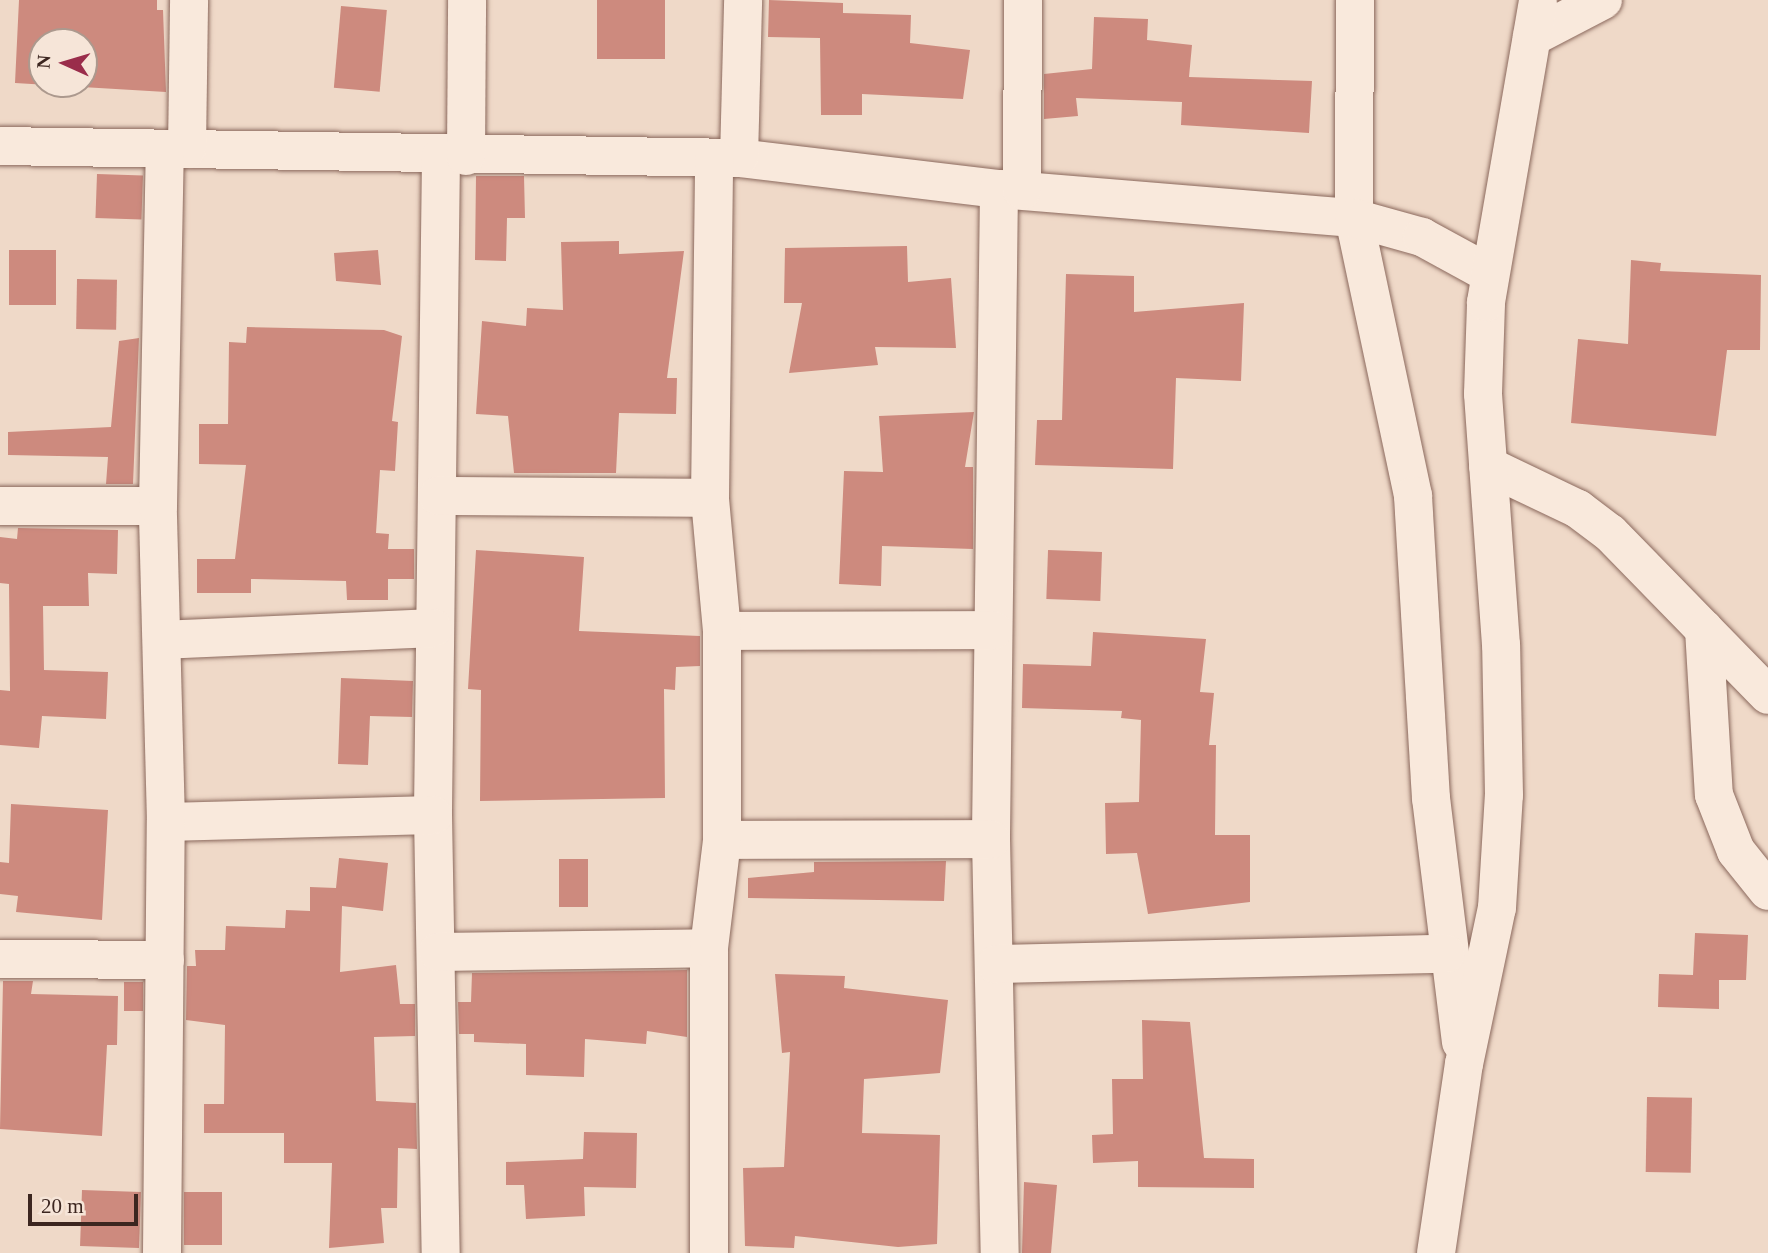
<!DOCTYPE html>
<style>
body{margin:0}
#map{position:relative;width:1768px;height:1253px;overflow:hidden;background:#efd9c8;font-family:Georgia,serif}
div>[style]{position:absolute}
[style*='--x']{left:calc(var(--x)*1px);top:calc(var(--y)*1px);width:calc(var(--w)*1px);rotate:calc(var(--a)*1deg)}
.building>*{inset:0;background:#cd8a7e;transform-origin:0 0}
.roads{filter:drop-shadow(0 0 2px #8b695d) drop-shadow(0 0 2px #8b695d)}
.minor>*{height:38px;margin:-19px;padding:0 19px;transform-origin:19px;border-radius:19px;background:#f9e9dc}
span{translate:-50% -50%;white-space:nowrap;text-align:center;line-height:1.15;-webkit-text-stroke:7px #f6e5d8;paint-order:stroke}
.north{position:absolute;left:28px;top:28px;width:70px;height:70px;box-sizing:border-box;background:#f6e5d8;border:2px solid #ac998e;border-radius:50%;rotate:274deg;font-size:19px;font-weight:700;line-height:28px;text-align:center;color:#3c2620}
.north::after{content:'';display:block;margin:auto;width:24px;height:32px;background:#9a2d4b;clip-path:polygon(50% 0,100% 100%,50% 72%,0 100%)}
.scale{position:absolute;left:28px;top:1194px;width:110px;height:32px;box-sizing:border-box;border:4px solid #3c2620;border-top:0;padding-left:9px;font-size:21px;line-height:24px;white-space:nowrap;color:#3c2620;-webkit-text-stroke:5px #f6e5d8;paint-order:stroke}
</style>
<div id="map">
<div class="building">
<i style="clip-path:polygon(evenodd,19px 0,157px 0,157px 10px,163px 10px,166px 92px,15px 83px,19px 0,42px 42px,84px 42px,84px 84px,42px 84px,42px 42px)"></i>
<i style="left:597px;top:0;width:68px;height:59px"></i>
<i style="clip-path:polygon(769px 0,843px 3px,843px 13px,911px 15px,910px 43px,970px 50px,963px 99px,862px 94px,862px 115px,821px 115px,820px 38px,768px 37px)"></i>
<i style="left:341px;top:6px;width:46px;height:82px;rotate:5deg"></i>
<i style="clip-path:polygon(1094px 17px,1148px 19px,1147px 40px,1192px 45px,1189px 77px,1312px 81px,1309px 133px,1181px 125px,1182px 102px,1076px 98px,1078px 116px,1044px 119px,1044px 74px,1092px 69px)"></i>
<i style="left:97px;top:174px;width:46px;height:44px;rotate:2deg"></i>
<i style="clip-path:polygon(476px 176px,524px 176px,525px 218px,507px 218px,506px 261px,475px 260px)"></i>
<i style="clip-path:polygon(619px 241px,619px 254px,684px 251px,667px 378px,677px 378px,676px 414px,619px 413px,616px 473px,514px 473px,508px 416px,476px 414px,482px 321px,526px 326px,527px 308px,563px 310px,561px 242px)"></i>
<i style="clip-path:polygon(907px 246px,908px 282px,951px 278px,956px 348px,875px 347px,878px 365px,789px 373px,802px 303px,784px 303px,785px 248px)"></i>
<i style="left:9px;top:250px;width:47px;height:55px"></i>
<i style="clip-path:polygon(378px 250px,381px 285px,336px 281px,334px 253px)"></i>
<i style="clip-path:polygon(1631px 260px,1661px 263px,1660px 271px,1761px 275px,1760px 350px,1727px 350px,1716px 436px,1571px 423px,1578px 339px,1628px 344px)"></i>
<i style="clip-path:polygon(1066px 274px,1134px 276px,1134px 312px,1244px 303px,1241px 381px,1176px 378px,1173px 469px,1035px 465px,1037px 420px,1062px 420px)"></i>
<i style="left:77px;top:279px;width:40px;height:50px;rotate:1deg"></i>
<i style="clip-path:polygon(247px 327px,384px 330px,402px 336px,392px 421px,398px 422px,395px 471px,380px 470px,376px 533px,389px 534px,388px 549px,414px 549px,414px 579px,388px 579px,388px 600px,347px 600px,346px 581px,251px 579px,251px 593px,197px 593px,197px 559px,235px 559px,246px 465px,199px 464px,199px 424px,228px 424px,229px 342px,246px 343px)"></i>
<i style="clip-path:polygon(139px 338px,133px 484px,106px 484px,108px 457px,8px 455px,8px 432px,111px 427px,119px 341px)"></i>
<i style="clip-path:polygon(974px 412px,965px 467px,973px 467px,973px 549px,882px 546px,881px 586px,839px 584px,844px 471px,883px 472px,879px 416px)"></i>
<i style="clip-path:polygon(18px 528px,118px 530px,117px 574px,88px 573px,89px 606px,43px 606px,44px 670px,108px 672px,106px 719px,42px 716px,39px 748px,0 745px,0 690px,10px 691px,9px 584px,0 583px,0 537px,17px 539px)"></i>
<i style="clip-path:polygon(476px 550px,584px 557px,579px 631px,700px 636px,700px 666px,676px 667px,675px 690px,664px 689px,665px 798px,480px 801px,481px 690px,468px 689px)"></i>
<i style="left:1102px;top:552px;width:49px;height:54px;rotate:92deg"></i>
<i style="clip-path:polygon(1093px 632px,1206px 639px,1200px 692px,1214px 693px,1209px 745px,1216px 745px,1215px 835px,1250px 835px,1250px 902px,1148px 914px,1137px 853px,1106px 854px,1105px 803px,1139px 802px,1141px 720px,1121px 718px,1122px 711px,1022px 708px,1023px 664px,1091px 666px)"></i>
<i style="clip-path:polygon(341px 678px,413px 681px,412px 717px,370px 716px,368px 765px,338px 764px)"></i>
<i style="clip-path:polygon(11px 804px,108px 810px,102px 920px,16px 912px,18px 896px,0 894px,0 862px,9px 863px)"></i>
<i style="clip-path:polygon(339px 858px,388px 863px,383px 911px,342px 906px,340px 972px,396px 965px,400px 1004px,415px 1004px,415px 1036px,374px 1037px,376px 1101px,416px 1103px,417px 1149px,398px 1148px,397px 1208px,381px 1208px,384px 1243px,329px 1248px,332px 1163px,284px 1163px,284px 1133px,204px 1133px,204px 1104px,224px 1104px,225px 1025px,186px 1020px,187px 966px,196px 966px,195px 950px,225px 950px,226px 926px,285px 928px,286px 910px,310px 911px,310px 887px,336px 888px)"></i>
<i style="left:559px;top:859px;width:29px;height:48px"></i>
<i style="clip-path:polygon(946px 861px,944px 901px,748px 898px,748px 878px,814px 872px,814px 862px)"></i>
<i style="clip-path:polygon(1695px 933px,1748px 935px,1746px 980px,1719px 980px,1719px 1009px,1658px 1007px,1659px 974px,1693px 975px)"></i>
<i style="clip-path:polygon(687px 970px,687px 1037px,647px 1031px,646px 1044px,585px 1039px,584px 1077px,526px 1075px,526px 1044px,474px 1042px,474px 1034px,459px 1034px,458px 1002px,471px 1002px,472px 973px)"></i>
<i style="clip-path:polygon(775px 974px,845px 976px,844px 988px,948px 1000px,940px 1073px,864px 1079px,862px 1133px,940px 1135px,937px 1244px,898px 1247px,795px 1236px,794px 1248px,745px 1246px,743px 1168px,784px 1167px,790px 1052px,782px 1053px)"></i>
<i style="clip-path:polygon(3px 981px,33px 981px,31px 994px,118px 996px,117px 1045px,107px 1045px,102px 1136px,0 1129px)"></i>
<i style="left:124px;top:982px;width:19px;height:29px"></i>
<i style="clip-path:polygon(1142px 1020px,1190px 1022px,1204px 1158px,1254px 1159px,1254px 1188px,1138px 1187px,1138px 1161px,1093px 1163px,1092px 1135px,1113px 1134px,1112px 1079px,1143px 1079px)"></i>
<i style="left:1647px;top:1097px;width:45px;height:75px;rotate:1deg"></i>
<i style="clip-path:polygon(584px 1132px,637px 1133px,636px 1188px,584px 1187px,585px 1216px,526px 1219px,524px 1185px,506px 1185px,506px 1162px,583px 1159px)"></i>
<i style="clip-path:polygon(1024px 1182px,1057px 1185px,1051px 1253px,1022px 1253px)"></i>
<i style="left:82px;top:1190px;width:59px;height:56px;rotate:2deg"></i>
<i style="left:184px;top:1192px;width:38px;height:53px"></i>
</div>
<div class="roads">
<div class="minor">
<i style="--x:1355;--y:0;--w:218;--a:90.3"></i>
<i style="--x:1354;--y:218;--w:284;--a:78"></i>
<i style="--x:1413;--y:496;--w:303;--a:86.6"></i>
<i style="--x:1431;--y:798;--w:246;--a:83"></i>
<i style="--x:1532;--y:37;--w:80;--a:-27.5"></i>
<i style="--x:0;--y:146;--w:739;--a:0.93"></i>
<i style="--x:739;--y:158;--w:262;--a:6.8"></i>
<i style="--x:999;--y:189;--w:356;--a:4.7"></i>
<i style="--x:1354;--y:218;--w:71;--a:15.6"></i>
<i style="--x:1422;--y:237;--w:77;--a:28.6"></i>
<i style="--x:187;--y:149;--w:149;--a:-89.2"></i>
<i style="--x:441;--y:156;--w:659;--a:90.7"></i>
<i style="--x:433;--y:815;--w:438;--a:89"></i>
<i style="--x:466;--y:156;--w:156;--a:-89.6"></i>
<i style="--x:739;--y:158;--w:158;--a:-88.5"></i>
<i style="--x:999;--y:189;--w:650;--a:90.71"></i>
<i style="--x:991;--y:839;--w:414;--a:88.8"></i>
<i style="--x:1022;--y:190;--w:190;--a:-89.7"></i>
<i style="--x:1488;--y:466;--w:100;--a:25.5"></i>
<i style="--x:1578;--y:509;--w:40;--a:37"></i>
<i style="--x:1610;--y:533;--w:226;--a:45.7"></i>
<i style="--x:438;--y:496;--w:272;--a:0.4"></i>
<i style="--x:0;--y:506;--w:158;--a:0"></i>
<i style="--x:1704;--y:629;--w:166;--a:86.6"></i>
<i style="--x:1714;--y:795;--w:60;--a:68.6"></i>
<i style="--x:1736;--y:851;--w:51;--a:51.3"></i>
<i style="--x:722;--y:631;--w:271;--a:-0.2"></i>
<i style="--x:162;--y:640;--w:271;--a:-2.5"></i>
<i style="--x:166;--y:822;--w:267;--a:-1.5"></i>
<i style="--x:722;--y:840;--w:269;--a:-0.2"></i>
<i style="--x:438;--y:952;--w:271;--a:-0.8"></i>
<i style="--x:0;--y:959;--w:165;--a:0.3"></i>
<i style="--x:996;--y:964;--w:450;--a:-1.3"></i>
<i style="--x:162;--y:1253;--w:431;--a:-89.5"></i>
<i style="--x:166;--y:822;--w:316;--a:-91.5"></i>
<i style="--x:158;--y:506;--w:357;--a:-88.9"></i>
<i style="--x:709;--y:1253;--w:305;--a:-90"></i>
<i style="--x:709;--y:948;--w:109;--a:-83.1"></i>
<i style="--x:722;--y:840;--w:209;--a:-90"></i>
<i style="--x:722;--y:631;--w:134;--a:-95.2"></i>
<i style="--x:710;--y:498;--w:340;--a:-89.3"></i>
<i style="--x:1436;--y:1253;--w:191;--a:-81.6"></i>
<i style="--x:1464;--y:1064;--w:159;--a:-78.1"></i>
<i style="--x:1497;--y:908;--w:113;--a:-86.5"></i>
<i style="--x:1504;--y:795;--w:150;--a:-91.1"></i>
<i style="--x:1501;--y:645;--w:252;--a:-94.1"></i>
<i style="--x:1483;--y:394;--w:92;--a:-88.1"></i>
<i style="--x:1486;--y:302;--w:306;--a:-80.2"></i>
</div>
</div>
<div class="north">N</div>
<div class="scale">20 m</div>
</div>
